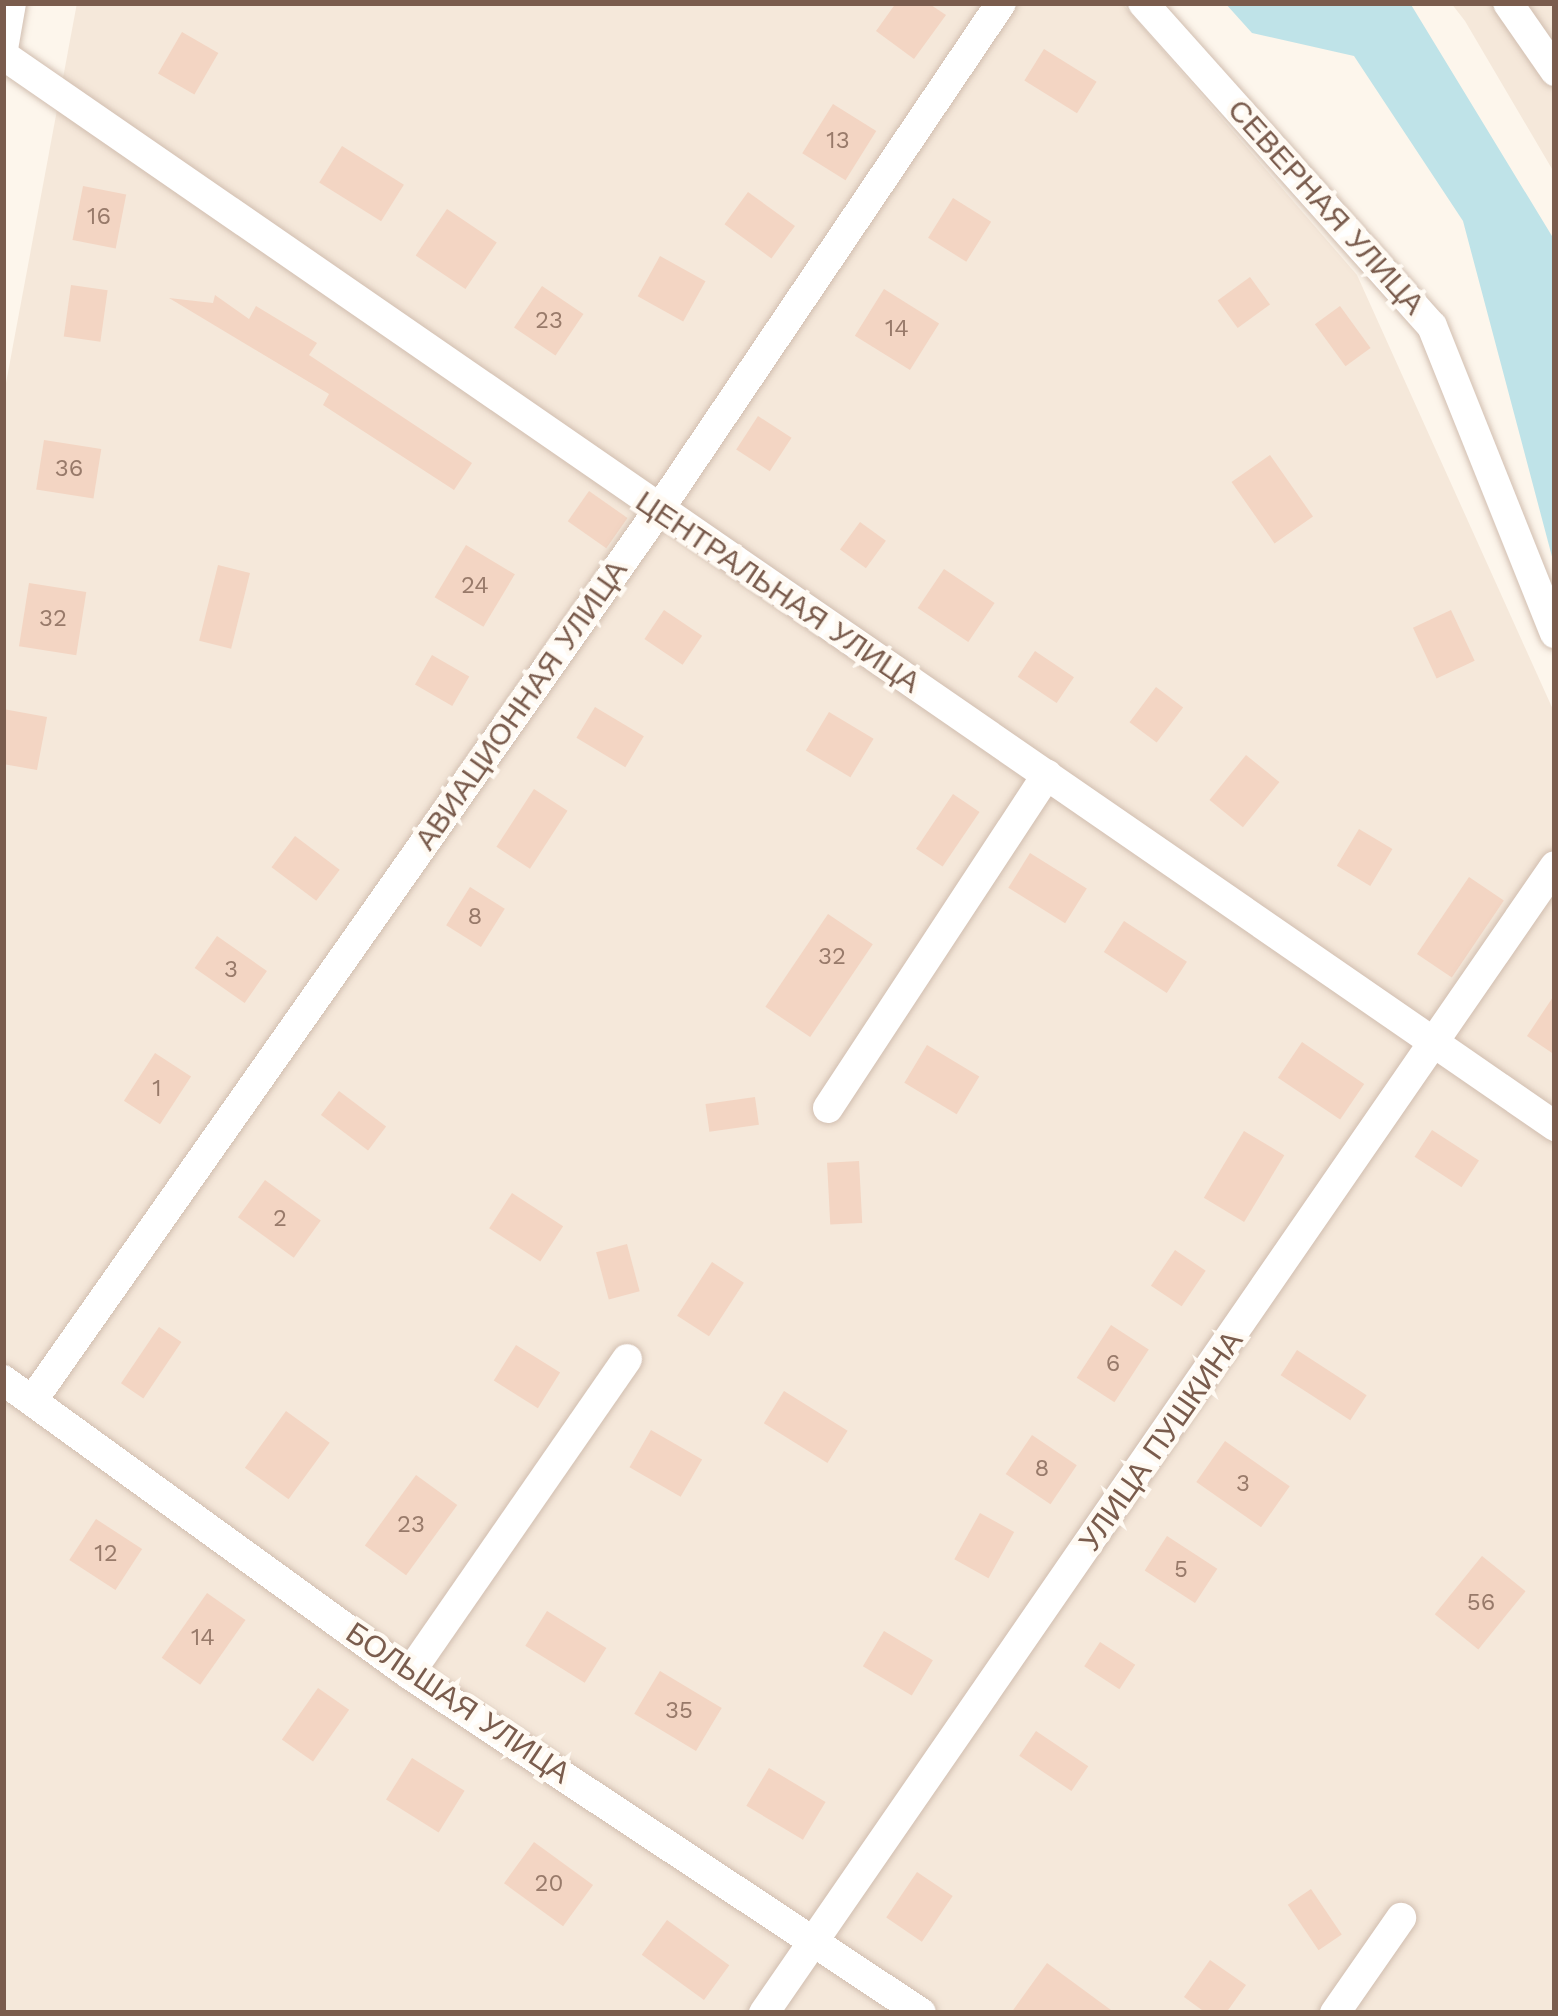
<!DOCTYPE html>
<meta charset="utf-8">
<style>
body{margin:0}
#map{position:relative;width:1558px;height:2016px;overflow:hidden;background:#fdf6ec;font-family:"Work Sans",sans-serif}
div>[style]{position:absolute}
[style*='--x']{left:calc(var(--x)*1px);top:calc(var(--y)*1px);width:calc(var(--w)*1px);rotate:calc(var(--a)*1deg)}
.residential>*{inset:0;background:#f5e8da}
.water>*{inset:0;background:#bfe3e8}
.building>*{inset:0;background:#f3d5c3;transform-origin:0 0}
.roads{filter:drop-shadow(0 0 3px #d1beb0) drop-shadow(0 0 3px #d1beb0)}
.minor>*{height:30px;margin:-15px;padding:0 15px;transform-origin:15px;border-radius:15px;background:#fff}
span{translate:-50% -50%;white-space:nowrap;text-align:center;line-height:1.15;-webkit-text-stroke:9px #fffaf3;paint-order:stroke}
.number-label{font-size:24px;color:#987a6a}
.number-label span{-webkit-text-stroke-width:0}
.street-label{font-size:30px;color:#7a5c4d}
.frame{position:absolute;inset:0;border:6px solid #7a5c4d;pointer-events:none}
</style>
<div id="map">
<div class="residential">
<i style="clip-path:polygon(77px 3px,1122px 3px,1357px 275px,1555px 714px,1555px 2013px,3px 2013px,3px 399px)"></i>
<i style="clip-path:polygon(1451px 3px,1555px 3px,1555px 174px,1465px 21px)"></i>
</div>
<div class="water">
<i style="clip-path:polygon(1225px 3px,1410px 3px,1555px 241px,1555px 568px,1463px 221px,1354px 56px,1252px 33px)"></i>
</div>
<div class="building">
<i style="clip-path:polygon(896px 3px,928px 3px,946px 15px,914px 59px,876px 31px)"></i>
<i style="left:182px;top:32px;width:42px;height:48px;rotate:30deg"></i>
<i style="left:1044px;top:49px;width:62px;height:37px;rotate:32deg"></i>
<i style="left:833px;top:104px;width:51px;height:58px;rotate:32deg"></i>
<i style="left:342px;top:146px;width:73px;height:43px;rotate:32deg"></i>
<i style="left:83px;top:186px;width:44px;height:55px;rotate:11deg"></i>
<i style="left:748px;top:192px;width:58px;height:40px;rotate:36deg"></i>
<i style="left:953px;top:198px;width:45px;height:47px;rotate:32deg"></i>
<i style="left:447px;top:209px;width:60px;height:56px;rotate:34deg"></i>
<i style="left:660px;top:256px;width:52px;height:46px;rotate:29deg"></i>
<i style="left:1250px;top:277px;width:34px;height:40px;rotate:54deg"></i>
<i style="left:71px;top:285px;width:37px;height:52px;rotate:8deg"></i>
<i style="left:542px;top:286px;width:50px;height:50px;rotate:34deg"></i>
<i style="left:884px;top:289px;width:65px;height:55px;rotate:32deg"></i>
<i style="clip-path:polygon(215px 295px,249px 319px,256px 306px,317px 343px,309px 355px,472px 463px,454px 490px,323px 405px,329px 394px,169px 298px,213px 303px)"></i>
<i style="left:1340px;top:306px;width:52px;height:31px;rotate:54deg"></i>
<i style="left:758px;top:416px;width:40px;height:40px;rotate:33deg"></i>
<i style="left:44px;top:440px;width:58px;height:50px;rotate:9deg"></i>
<i style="left:1270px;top:455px;width:75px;height:47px;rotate:55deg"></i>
<i style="left:589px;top:491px;width:47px;height:37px;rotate:35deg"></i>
<i style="left:860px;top:522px;width:32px;height:34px;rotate:36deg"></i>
<i style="left:466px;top:545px;width:57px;height:61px;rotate:31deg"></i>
<i style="left:218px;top:565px;width:33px;height:78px;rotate:14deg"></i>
<i style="left:944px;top:569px;width:61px;height:47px;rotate:34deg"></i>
<i style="left:29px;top:583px;width:58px;height:64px;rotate:9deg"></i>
<i style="left:664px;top:610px;width:46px;height:35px;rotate:34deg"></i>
<i style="left:1451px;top:610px;width:56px;height:42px;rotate:65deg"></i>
<i style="left:1035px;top:651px;width:47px;height:31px;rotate:34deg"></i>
<i style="left:432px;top:655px;width:43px;height:34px;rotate:30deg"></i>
<i style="left:1156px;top:687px;width:34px;height:44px;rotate:37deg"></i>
<i style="left:595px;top:707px;width:57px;height:36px;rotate:31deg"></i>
<i style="clip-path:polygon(3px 709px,47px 717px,37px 770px,3px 764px)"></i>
<i style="left:829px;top:712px;width:52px;height:45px;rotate:31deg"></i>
<i style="left:1246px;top:755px;width:43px;height:58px;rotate:39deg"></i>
<i style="left:534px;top:789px;width:40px;height:69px;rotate:33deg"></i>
<i style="left:953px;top:794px;width:32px;height:66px;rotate:34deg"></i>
<i style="left:1359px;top:829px;width:39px;height:43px;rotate:31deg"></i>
<i style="left:295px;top:836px;width:56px;height:39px;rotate:37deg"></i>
<i style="left:1030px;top:853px;width:67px;height:41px;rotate:32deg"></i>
<i style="left:1469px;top:877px;width:42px;height:93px;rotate:34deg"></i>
<i style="left:470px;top:887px;width:41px;height:45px;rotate:32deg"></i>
<i style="left:828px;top:914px;width:54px;height:112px;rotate:34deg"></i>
<i style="left:1124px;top:921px;width:75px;height:37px;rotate:33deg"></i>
<i style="left:217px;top:936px;width:61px;height:39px;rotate:35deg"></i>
<i style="clip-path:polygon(1555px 994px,1555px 1055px,1527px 1036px)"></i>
<i style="left:1302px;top:1042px;width:75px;height:43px;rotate:34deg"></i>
<i style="left:927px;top:1045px;width:61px;height:44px;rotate:31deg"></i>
<i style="left:155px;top:1053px;width:43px;height:57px;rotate:33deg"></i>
<i style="left:339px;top:1091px;width:59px;height:30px;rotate:37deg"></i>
<i style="left:755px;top:1097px;width:28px;height:50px;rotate:82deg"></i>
<i style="left:1432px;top:1130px;width:56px;height:32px;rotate:33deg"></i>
<i style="left:1244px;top:1131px;width:47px;height:78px;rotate:31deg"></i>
<i style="left:859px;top:1161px;width:62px;height:32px;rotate:87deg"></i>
<i style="left:265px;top:1180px;width:69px;height:46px;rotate:36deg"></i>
<i style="left:512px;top:1193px;width:61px;height:42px;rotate:33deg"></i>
<i style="left:627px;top:1244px;width:49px;height:32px;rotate:75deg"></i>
<i style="left:1175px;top:1250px;width:37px;height:43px;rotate:34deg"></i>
<i style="left:712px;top:1262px;width:38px;height:64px;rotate:33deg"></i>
<i style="left:1111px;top:1325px;width:45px;height:63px;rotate:33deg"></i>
<i style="left:159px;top:1327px;width:27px;height:68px;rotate:34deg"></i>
<i style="left:516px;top:1345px;width:52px;height:42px;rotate:32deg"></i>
<i style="left:1297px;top:1350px;width:83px;height:30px;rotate:33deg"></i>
<i style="left:784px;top:1391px;width:75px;height:38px;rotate:32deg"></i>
<i style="left:286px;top:1411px;width:54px;height:70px;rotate:36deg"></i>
<i style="left:651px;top:1430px;width:59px;height:43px;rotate:30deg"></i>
<i style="left:1032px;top:1435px;width:54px;height:47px;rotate:34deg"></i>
<i style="left:1225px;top:1441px;width:79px;height:50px;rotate:35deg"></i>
<i style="left:416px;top:1475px;width:51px;height:87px;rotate:36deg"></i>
<i style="left:980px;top:1513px;width:39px;height:53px;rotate:29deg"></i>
<i style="left:96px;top:1519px;width:55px;height:49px;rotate:33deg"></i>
<i style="left:1167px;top:1536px;width:60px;height:41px;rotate:33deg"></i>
<i style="left:1482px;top:1556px;width:56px;height:75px;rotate:39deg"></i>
<i style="left:207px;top:1593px;width:47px;height:79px;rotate:35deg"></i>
<i style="left:547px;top:1611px;width:70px;height:41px;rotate:32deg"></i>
<i style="left:884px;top:1631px;width:57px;height:41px;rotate:31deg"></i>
<i style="left:1100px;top:1642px;width:42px;height:29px;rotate:33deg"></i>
<i style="left:660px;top:1671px;width:72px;height:50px;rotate:31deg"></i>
<i style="left:318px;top:1688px;width:38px;height:63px;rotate:35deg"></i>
<i style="left:1036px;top:1731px;width:63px;height:30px;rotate:34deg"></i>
<i style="left:412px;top:1758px;width:62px;height:49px;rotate:32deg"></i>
<i style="left:769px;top:1768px;width:66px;height:44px;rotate:31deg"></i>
<i style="left:534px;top:1842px;width:73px;height:51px;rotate:36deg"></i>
<i style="left:917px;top:1872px;width:43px;height:55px;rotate:34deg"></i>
<i style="left:1311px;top:1889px;width:55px;height:28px;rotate:56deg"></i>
<i style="left:667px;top:1920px;width:77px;height:43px;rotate:36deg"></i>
<i style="clip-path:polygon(1210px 1960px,1246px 1985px,1226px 2013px,1206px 2013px,1184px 1997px)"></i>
<i style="clip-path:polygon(1047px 1963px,1115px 2013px,1011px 2013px)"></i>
</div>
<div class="roads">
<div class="minor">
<i style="--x:1143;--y:3;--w:433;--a:48.2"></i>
<i style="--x:1432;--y:326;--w:331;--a:68.2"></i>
<i style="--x:1508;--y:3;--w:83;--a:55.3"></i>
<i style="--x:3;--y:49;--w:47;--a:-80.1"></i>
<i style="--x:3;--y:55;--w:1886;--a:34.61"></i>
<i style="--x:828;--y:1108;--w:399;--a:-56.7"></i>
<i style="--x:3;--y:1380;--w:501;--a:35.91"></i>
<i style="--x:409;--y:1674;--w:614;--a:33.51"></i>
<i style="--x:32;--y:1401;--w:1088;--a:-54.88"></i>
<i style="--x:658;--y:511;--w:613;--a:-55.97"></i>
<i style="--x:409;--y:1674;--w:383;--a:-55.3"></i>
<i style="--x:764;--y:2013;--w:1393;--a:-55.41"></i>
<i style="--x:1335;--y:2013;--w:116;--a:-55.2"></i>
</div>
</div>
<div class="number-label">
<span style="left:838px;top:141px">13</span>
<span style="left:99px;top:217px">16</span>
<span style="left:549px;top:321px">23</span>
<span style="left:897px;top:329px">14</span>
<span style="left:69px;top:469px">36</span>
<span style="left:475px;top:586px">24</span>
<span style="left:53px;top:619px">32</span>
<span style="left:475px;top:917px">8</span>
<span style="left:832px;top:957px">32</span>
<span style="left:231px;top:970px">3</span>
<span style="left:157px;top:1089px">1</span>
<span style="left:280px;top:1219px">2</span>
<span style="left:1113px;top:1364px">6</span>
<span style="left:1042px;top:1469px">8</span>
<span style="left:1243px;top:1484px">3</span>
<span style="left:411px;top:1525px">23</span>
<span style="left:106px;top:1554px">12</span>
<span style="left:1181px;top:1570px">5</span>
<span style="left:1481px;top:1603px">56</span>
<span style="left:203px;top:1638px">14</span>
<span style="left:679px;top:1711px">35</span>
<span style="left:549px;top:1884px">20</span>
</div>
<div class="street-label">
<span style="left:1326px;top:207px;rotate:48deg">СЕВЕРНАЯ УЛИЦА</span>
<span style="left:778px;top:592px;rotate:34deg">ЦЕНТРАЛЬНАЯ УЛИЦА</span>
<span style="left:521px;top:705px;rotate:-55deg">АВИАЦИОННАЯ УЛИЦА</span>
<span style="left:1161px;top:1441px;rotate:-55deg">УЛИЦА ПУШКИНА</span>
<span style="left:458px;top:1703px;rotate:34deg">БОЛЬШАЯ УЛИЦА</span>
</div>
<div class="frame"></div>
</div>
